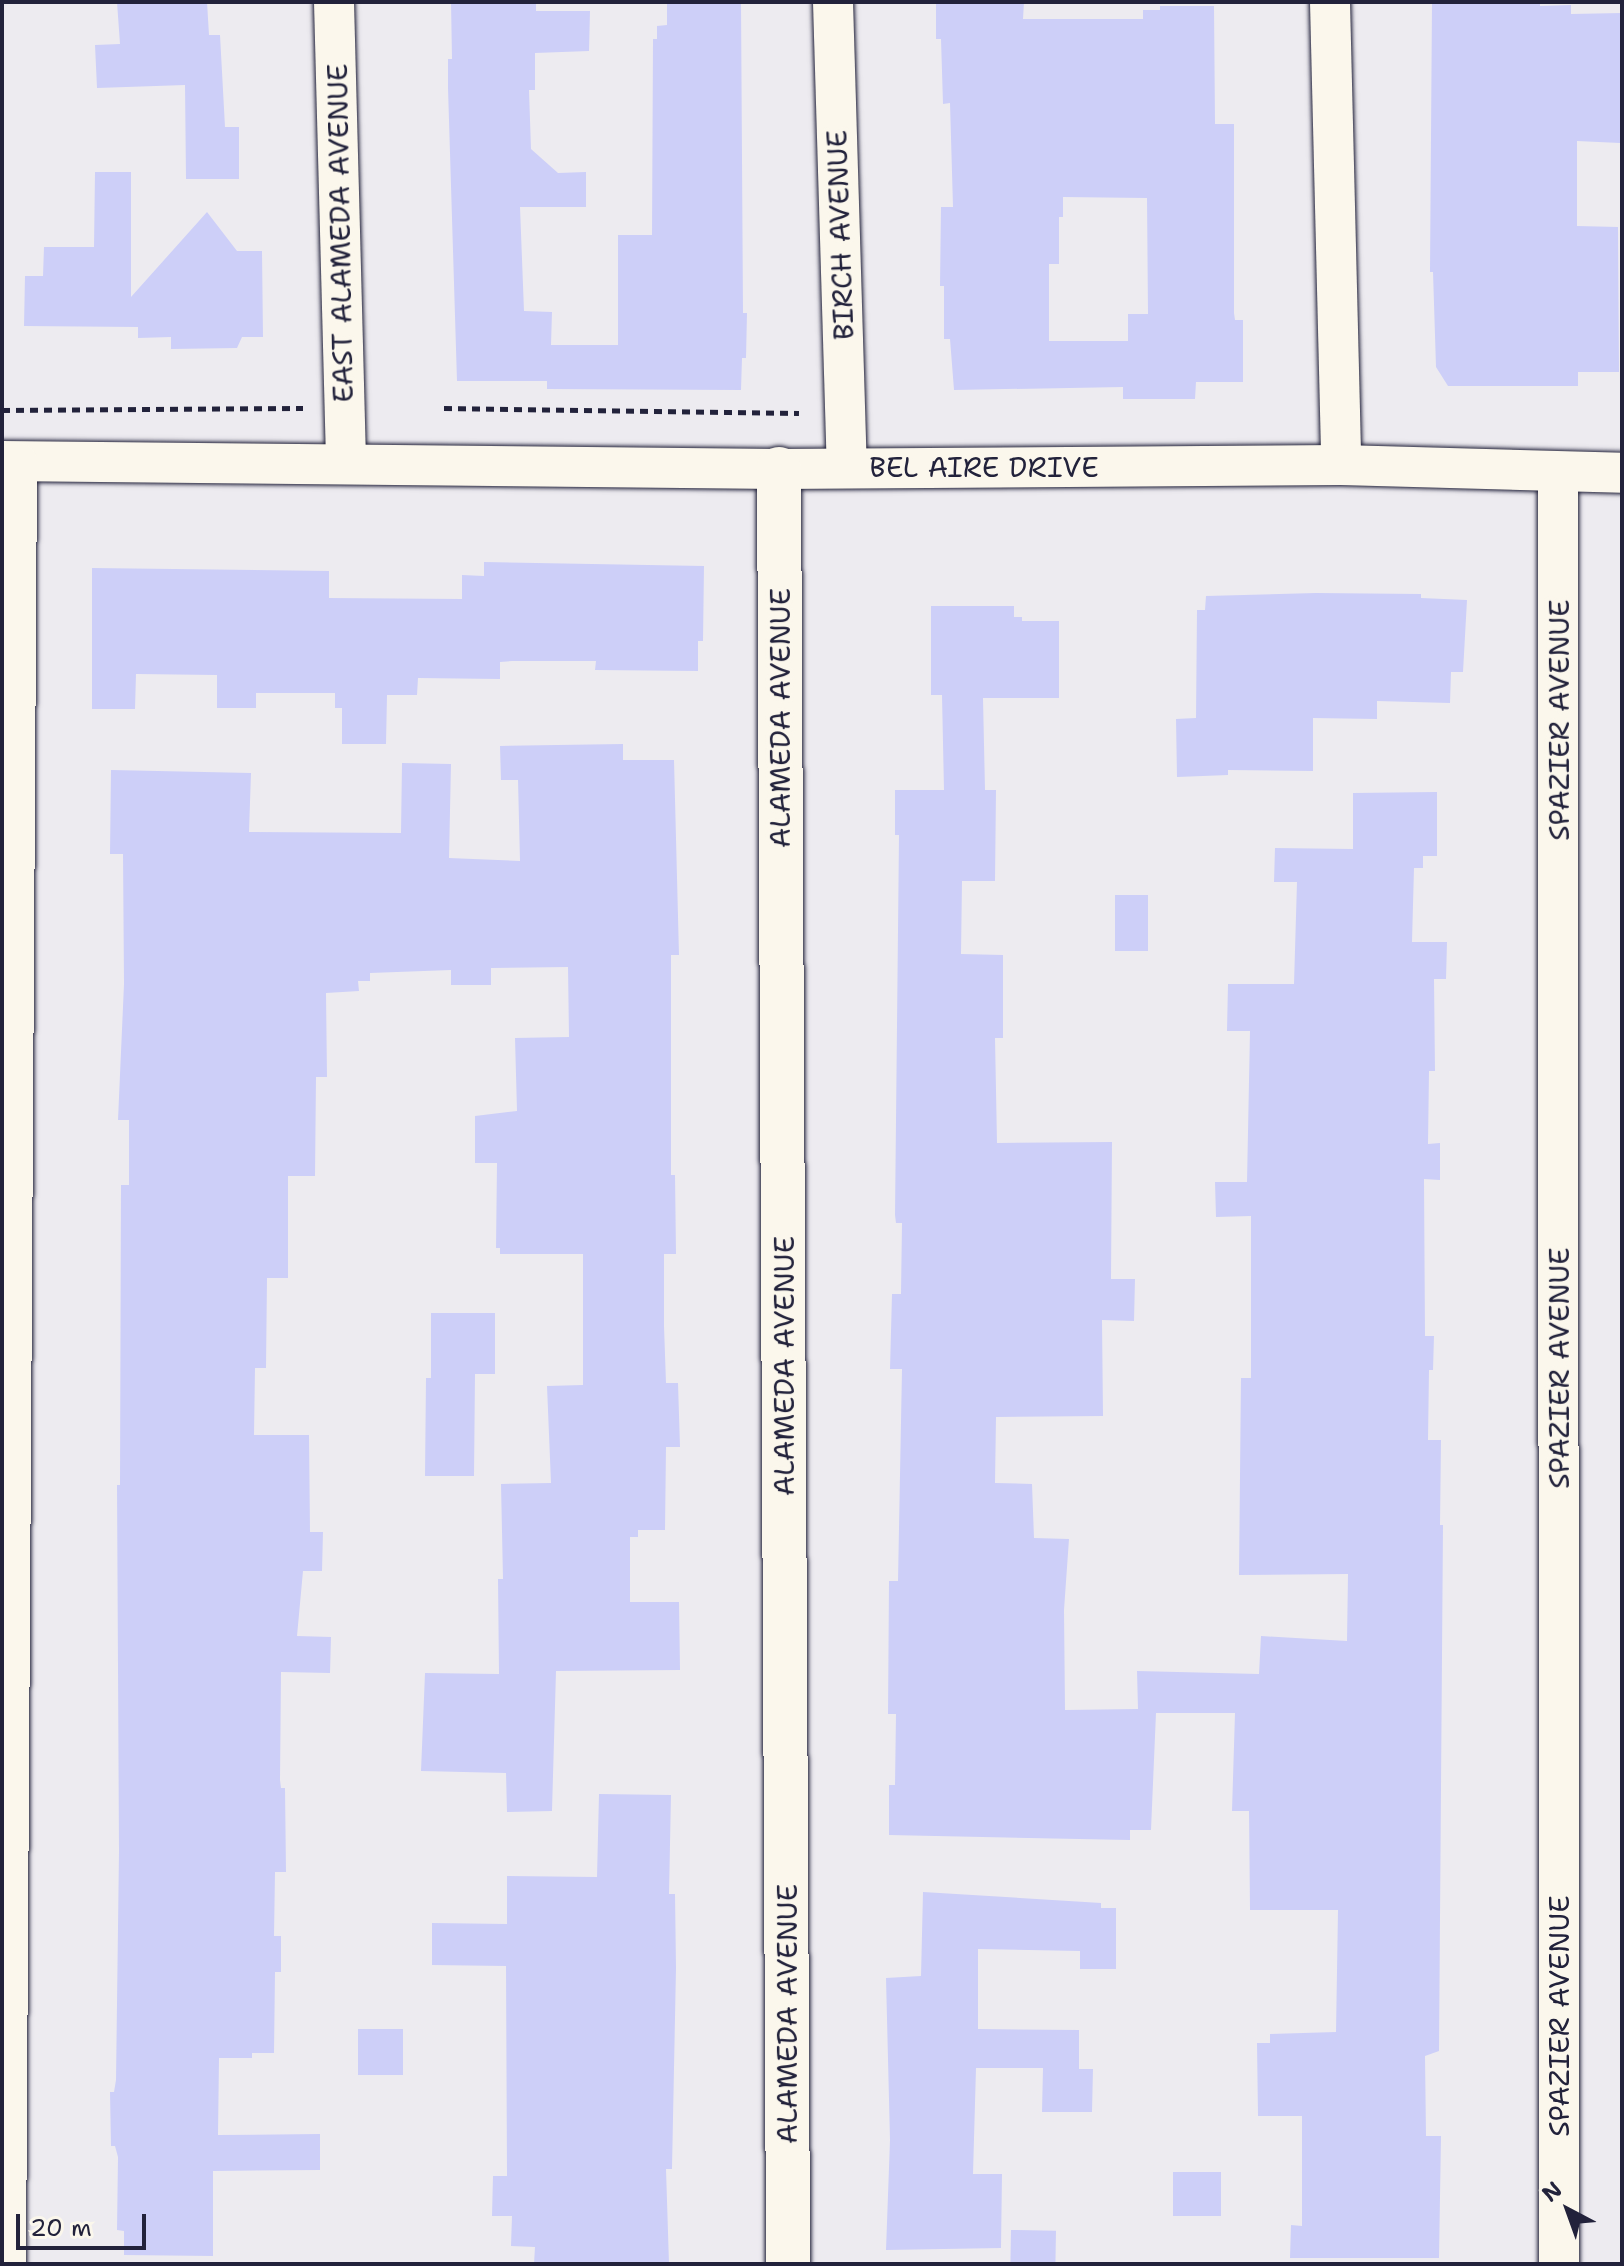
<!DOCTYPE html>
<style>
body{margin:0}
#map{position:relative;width:1624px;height:2266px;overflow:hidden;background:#edebf0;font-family:"Shantell Sans",sans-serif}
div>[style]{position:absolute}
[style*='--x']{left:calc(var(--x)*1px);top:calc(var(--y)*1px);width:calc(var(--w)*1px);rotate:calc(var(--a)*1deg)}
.building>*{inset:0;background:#cdcff8;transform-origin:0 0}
.path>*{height:5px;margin-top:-2.5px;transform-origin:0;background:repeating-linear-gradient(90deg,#22223b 0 8px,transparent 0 14px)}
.roads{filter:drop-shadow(0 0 2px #22223b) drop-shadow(0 0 2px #22223b)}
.street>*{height:40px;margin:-20px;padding:0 20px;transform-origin:20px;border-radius:20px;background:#fbf7ec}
.secondary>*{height:44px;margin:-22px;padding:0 22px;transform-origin:22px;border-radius:22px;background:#fbf7ec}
span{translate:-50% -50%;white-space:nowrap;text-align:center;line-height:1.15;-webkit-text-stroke:8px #fbf7ec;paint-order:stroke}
.street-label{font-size:28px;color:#22223b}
.frame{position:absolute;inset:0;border:4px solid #22223b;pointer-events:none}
.north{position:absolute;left:1528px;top:2170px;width:80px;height:80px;-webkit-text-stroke:6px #fbf7ec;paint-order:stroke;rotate:319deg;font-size:22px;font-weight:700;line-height:32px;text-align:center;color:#22223b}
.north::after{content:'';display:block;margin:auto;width:28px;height:36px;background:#22223b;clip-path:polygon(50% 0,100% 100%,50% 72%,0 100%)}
.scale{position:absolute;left:16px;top:2214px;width:130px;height:36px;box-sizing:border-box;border:4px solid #22223b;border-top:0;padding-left:10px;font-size:24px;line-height:28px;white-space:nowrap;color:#22223b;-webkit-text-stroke:6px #fbf7ec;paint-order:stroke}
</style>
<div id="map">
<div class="building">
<i style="clip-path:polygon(117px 2px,207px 2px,209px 35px,220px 35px,225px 127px,239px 127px,239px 179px,186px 179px,185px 85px,97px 88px,95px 45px,120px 44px)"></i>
<i style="clip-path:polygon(451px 2px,536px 2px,536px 11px,590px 11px,589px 51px,535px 53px,535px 90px,529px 90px,531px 149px,558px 173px,586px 172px,586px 207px,520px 207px,524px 311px,552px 312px,551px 345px,618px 345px,618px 235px,652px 235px,653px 39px,657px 39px,657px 26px,667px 25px,667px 3px,741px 2px,743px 313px,747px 313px,746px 358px,742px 358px,741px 390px,547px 389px,547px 381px,457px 381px,448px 88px,448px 59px,452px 59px)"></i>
<i style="clip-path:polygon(evenodd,936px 2px,1024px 2px,1023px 19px,1143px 19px,1143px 10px,1160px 10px,1160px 6px,1214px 6px,1215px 124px,1234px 124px,1234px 313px,1235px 320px,1243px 320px,1243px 382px,1196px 382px,1195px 399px,1123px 399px,1123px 387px,954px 390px,950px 339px,944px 339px,944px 286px,940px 286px,941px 207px,953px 207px,950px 103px,943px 104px,941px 39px,936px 39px,936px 2px,1063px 197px,1147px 198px,1148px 314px,1128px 314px,1128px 341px,1049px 341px,1049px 264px,1059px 264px,1059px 217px,1063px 217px,1063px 197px)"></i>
<i style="clip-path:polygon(1432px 2px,1540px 2px,1540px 6px,1571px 5px,1571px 14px,1622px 13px,1620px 143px,1577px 141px,1577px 226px,1618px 227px,1619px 372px,1578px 372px,1578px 386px,1448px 386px,1436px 367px,1433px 272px,1430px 272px)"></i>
<i style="clip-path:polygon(95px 172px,131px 172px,131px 297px,207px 212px,237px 251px,262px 251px,263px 337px,242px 337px,237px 348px,171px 349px,171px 337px,138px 338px,138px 327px,24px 326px,25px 276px,43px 276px,44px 247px,94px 247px)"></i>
<i style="clip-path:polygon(484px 562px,704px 566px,703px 641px,698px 641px,698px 671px,595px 670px,596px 661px,512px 661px,500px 662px,500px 679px,418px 678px,417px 695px,387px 695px,386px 744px,342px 744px,342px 708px,335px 708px,335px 693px,256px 693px,256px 708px,217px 708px,217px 675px,136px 674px,135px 709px,92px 709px,92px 568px,329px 571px,329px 598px,462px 599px,462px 575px,484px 576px)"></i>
<i style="clip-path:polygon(1316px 593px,1421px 594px,1421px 598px,1467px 600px,1463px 672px,1451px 672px,1450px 703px,1377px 701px,1377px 719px,1313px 718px,1313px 771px,1228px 770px,1228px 775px,1177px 777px,1176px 719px,1196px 718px,1197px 610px,1205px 610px,1206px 596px)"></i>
<i style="clip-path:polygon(931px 606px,1014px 606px,1014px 617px,1022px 617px,1022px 621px,1059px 621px,1059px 698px,983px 698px,985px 790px,996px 790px,995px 881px,962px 881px,961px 954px,1003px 955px,1003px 1038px,995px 1038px,997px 1143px,1112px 1142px,1111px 1279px,1135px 1279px,1134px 1321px,1102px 1320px,1103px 1416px,996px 1417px,995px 1483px,1032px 1484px,1034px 1538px,1069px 1539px,1064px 1610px,1065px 1710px,1138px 1709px,1137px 1671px,1259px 1674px,1261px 1636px,1347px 1641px,1348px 1574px,1239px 1575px,1241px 1378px,1251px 1378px,1251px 1216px,1216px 1217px,1215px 1182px,1247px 1182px,1250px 1031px,1227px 1031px,1228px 984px,1294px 984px,1297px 882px,1274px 882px,1275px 848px,1353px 849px,1353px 793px,1437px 792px,1437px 856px,1423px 856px,1423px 868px,1414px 868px,1412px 942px,1447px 942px,1446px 979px,1434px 979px,1435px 1071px,1429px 1071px,1428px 1144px,1440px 1143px,1440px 1180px,1424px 1179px,1425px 1336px,1434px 1336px,1433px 1370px,1429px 1370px,1428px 1440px,1441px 1440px,1440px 1525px,1443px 1525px,1439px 2051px,1425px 2056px,1426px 2136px,1441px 2136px,1439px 2258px,1290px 2258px,1291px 2225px,1302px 2226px,1302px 2116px,1258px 2116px,1257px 2043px,1270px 2043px,1270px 2034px,1336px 2032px,1338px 1910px,1250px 1910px,1249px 1811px,1232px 1811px,1235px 1713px,1156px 1713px,1151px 1830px,1130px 1830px,1130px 1840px,889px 1835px,889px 1785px,895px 1785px,896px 1714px,888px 1714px,889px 1581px,898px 1581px,902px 1369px,890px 1369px,892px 1294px,901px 1294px,902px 1223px,896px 1223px,895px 1215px,899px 835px,895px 835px,895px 790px,944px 790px,942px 695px,931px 695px)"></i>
<i style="clip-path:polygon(623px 744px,623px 760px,674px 760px,679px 955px,671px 955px,671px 1175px,675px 1175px,676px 1254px,664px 1254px,664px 1326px,666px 1383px,678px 1383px,680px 1447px,666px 1447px,665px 1530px,638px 1530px,638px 1537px,630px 1537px,630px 1602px,679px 1602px,680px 1670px,556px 1671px,552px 1811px,507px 1812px,506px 1773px,421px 1771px,425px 1673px,499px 1674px,498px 1579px,503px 1579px,501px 1484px,551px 1483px,547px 1386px,583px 1385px,583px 1254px,500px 1254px,500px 1248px,496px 1248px,497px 1163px,475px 1163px,475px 1116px,517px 1111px,515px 1038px,569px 1037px,568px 967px,491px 968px,491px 985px,451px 985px,451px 970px,370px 973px,370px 981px,358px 981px,359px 991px,326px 993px,327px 1077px,316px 1077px,315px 1176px,288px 1176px,288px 1278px,267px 1278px,266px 1368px,255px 1368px,254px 1435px,309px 1435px,310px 1532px,323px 1532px,322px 1571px,303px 1571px,297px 1636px,331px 1637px,330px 1673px,281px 1672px,280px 1780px,281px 1788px,285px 1788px,286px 1872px,275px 1872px,274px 1936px,281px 1936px,281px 1972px,275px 1972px,274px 2053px,252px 2053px,252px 2058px,219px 2058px,218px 2135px,320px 2134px,320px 2170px,213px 2171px,213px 2256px,124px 2255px,124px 2231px,117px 2230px,118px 2157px,115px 2146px,111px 2146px,110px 2092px,114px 2092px,116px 2080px,119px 1851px,117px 1485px,120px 1485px,121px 1185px,129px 1185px,129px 1120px,118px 1120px,124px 984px,123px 854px,110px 854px,111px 770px,251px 773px,249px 832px,401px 833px,402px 763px,451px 764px,449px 858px,520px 861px,518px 780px,501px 780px,500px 746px)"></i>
<i style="left:1115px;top:895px;width:33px;height:56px"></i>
<i style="clip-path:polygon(431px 1313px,495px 1313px,495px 1374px,475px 1374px,474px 1476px,425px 1476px,426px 1378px,431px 1378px)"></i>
<i style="clip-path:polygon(599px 1794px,671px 1795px,669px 1894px,675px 1894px,676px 1968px,672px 2169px,666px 2169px,669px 2264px,534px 2264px,535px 2247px,511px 2246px,512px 2216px,492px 2216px,493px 2176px,507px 2176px,506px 1966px,432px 1965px,432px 1923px,507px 1924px,507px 1876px,597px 1877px)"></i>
<i style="clip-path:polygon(923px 1892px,1101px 1903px,1101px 1908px,1116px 1908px,1116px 1969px,1080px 1969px,1080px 1951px,978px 1949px,978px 2029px,1079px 2030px,1079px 2069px,1093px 2069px,1092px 2112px,1042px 2112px,1043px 2068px,976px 2068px,973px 2174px,1002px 2174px,1001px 2248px,886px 2250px,890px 2140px,886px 1978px,921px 1976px)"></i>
<i style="left:358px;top:2029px;width:45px;height:46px"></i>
<i style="left:1173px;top:2172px;width:48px;height:44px"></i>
<i style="left:1011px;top:2230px;width:45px;height:34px;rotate:1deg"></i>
</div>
<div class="path">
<i style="--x:444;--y:408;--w:355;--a:0.8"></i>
<i style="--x:2;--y:410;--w:301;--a:-0.4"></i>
</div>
<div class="roads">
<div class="street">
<i style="--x:334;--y:2;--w:461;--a:88.5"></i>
<i style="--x:833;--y:2;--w:466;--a:88.3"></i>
<i style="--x:1330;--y:2;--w:463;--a:88.6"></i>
<i style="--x:2;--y:461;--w:777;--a:0.59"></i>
<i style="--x:779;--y:469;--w:562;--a:-0.41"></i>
<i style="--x:1341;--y:465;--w:281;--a:1.6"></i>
<i style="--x:1558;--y:473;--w:1791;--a:89.97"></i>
<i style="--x:6;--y:2264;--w:1802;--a:-89.65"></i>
</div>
<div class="secondary">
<i style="--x:779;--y:469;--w:1795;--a:89.71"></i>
</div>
</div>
<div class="street-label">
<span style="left:340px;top:233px;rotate:-91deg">EAST ALAMEDA AVENUE</span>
<span style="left:840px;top:235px;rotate:-92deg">BIRCH AVENUE</span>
<span style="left:984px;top:467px">BEL AIRE DRIVE</span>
<span style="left:780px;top:718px;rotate:-90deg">ALAMEDA AVENUE</span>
<span style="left:1559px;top:720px;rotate:-90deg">SPAZIER AVENUE</span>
<span style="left:784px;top:1366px;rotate:-90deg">ALAMEDA AVENUE</span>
<span style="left:1559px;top:1368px;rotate:-90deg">SPAZIER AVENUE</span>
<span style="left:787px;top:2014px;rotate:-90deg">ALAMEDA AVENUE</span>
<span style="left:1559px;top:2016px;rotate:-90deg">SPAZIER AVENUE</span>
</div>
<div class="frame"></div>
<div class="north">N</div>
<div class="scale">20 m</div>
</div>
